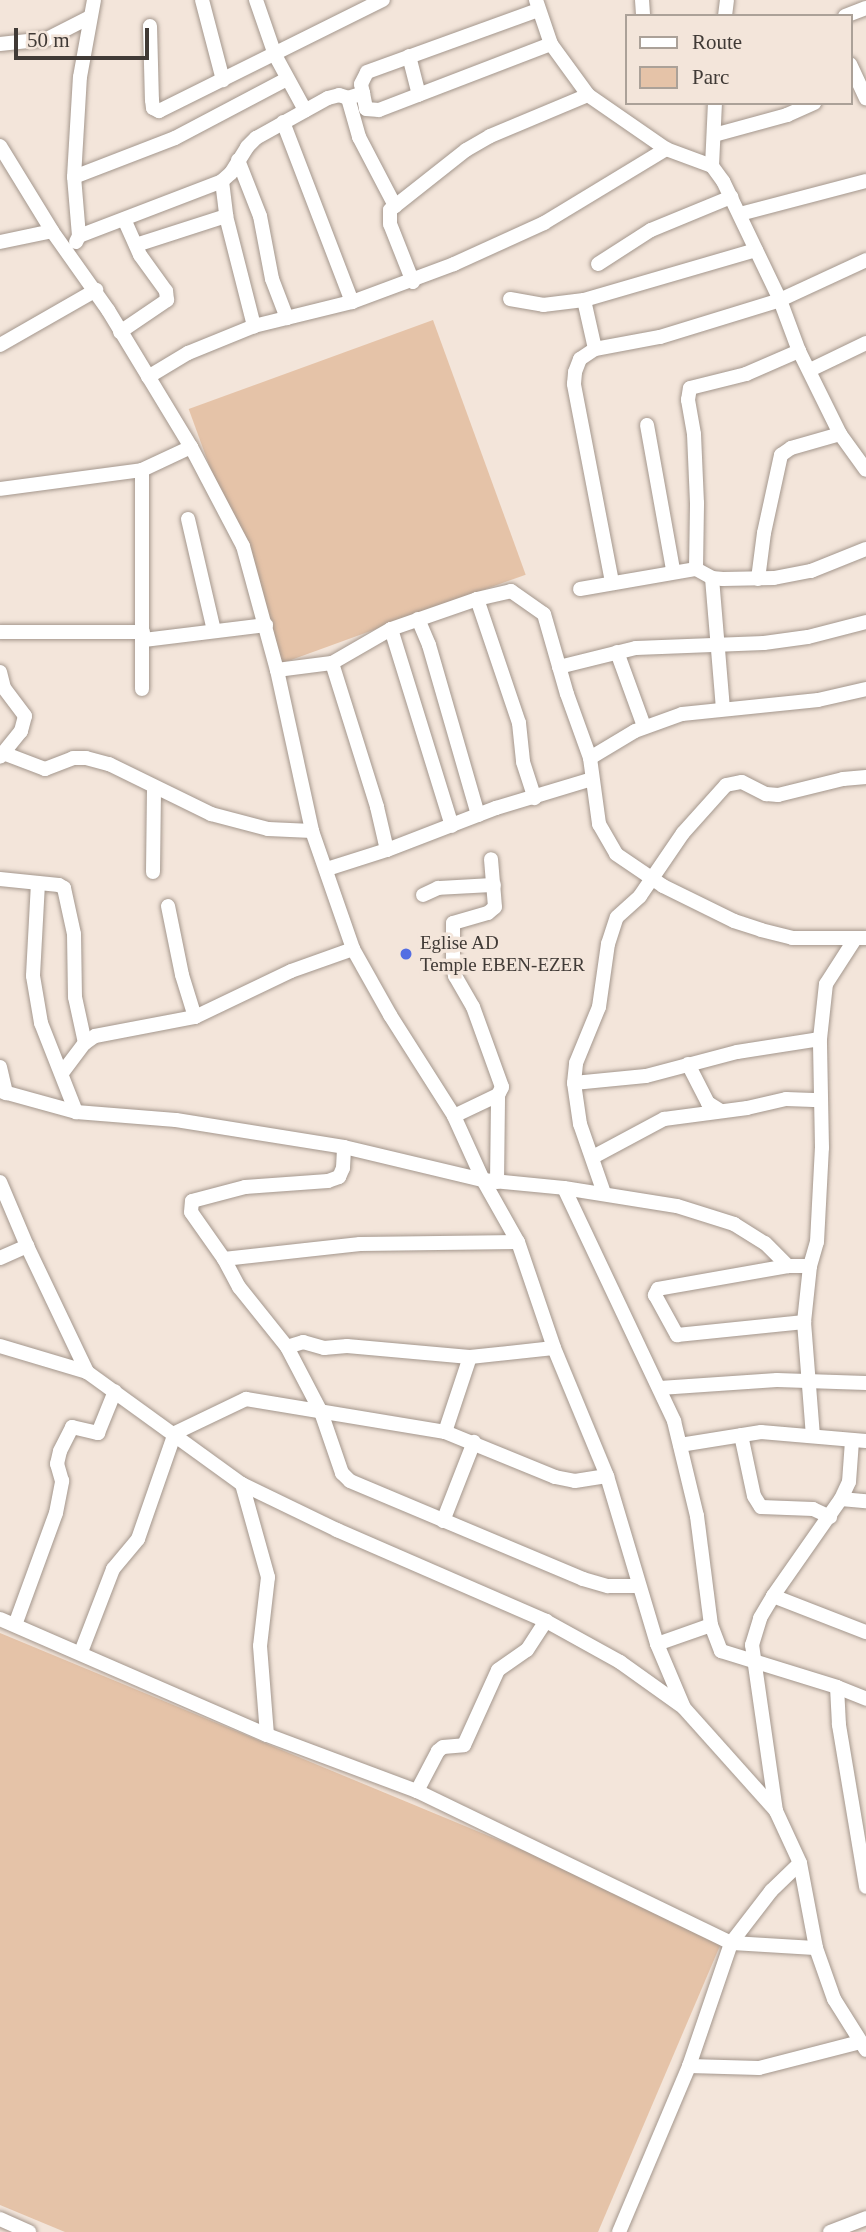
<!DOCTYPE html>
<style>
body{margin:0}
#map{position:relative;width:866px;height:2232px;overflow:hidden;background:#f3e5da;font-family:Georgia,serif}
div>[style]{position:absolute}
[style*='--x']{left:calc(var(--x)*1px);top:calc(var(--y)*1px);width:calc(var(--w)*1px);rotate:calc(var(--a)*1deg)}
.green>*{inset:0;background:#e5c3a8;transform-origin:0 0}
.roads{filter:drop-shadow(0 0 2px #a4978d) drop-shadow(0 0 2px #a4978d)}
.street>*{height:14px;margin:-7px;padding:0 7px;transform-origin:7px;border-radius:7px;background:#fff}
.dots>*{width:19px;height:19px;translate:-50% -50%;box-sizing:border-box;border:4px solid #f3e5da;border-radius:50%}
span{translate:-50% -50%;white-space:nowrap;text-align:center;line-height:1.15;-webkit-text-stroke:7px #f3e5da;paint-order:stroke}
.poi-label{font-size:19px;color:#403a36}
.left{translate:0 -50%;text-align:left}
.legend{position:absolute;left:625px;top:14px;width:228px;height:91px;box-sizing:border-box;background:#f3e5da;border:2px solid #aba198;margin:0;padding:9px 12px;list-style:none;font-size:21px;color:#403a36}
.legend li{display:flex;align-items:center;gap:14px;height:35px}
.legend b{width:35px;border:2px solid #aba198}
.scale{position:absolute;left:14px;top:28px;width:135px;height:32px;box-sizing:border-box;border:4px solid #403a36;border-top:0;padding-left:9px;font-size:21px;line-height:24px;white-space:nowrap;color:#403a36;-webkit-text-stroke:5px #f3e5da;paint-order:stroke}
</style>
<div id="map">
<div class="green">
<i style="left:433px;top:320px;width:271px;height:260px;rotate:70deg"></i>
<i style="clip-path:polygon(0 1633px,725px 1934px,598px 2232px,65px 2232px,0 2205px)"></i>
</div>
<div class="roads">
<div class="street">
<i style="--x:202;--y:0;--w:83;--a:75.3"></i>
<i style="--x:256;--y:0;--w:58;--a:70.9"></i>
<i style="--x:275;--y:55;--w:63;--a:61.4"></i>
<i style="--x:536;--y:0;--w:46;--a:71.2"></i>
<i style="--x:551;--y:44;--w:63;--a:54"></i>
<i style="--x:588;--y:95;--w:95;--a:34.7"></i>
<i style="--x:666;--y:149;--w:49;--a:20.3"></i>
<i style="--x:712;--y:166;--w:19;--a:54"></i>
<i style="--x:723;--y:181;--w:132;--a:64.4"></i>
<i style="--x:780;--y:300;--w:54;--a:69.6"></i>
<i style="--x:799;--y:351;--w:93;--a:63.7"></i>
<i style="--x:840;--y:434;--w:44;--a:54.2"></i>
<i style="--x:642;--y:0;--w:16;--a:86"></i>
<i style="--x:725;--y:16;--w:16;--a:-83"></i>
<i style="--x:845;--y:16;--w:22;--a:-21"></i>
<i style="--x:150;--y:26;--w:74;--a:88.5"></i>
<i style="--x:152;--y:100;--w:8;--a:83"></i>
<i style="--x:153;--y:108;--w:7;--a:27"></i>
<i style="--x:159;--y:111;--w:250;--a:-26.4"></i>
<i style="--x:0;--y:44;--w:47;--a:-6.1"></i>
<i style="--x:47;--y:39;--w:48;--a:-27.1"></i>
<i style="--x:409;--y:56;--w:40;--a:75.6"></i>
<i style="--x:850;--y:64;--w:38;--a:65"></i>
<i style="--x:363;--y:93;--w:9;--a:-103"></i>
<i style="--x:361;--y:84;--w:13;--a:-63"></i>
<i style="--x:367;--y:72;--w:182;--a:-19.9"></i>
<i style="--x:348;--y:98;--w:41;--a:74.2"></i>
<i style="--x:359;--y:137;--w:78;--a:62.4"></i>
<i style="--x:283;--y:122;--w:193;--a:69"></i>
<i style="--x:714;--y:135;--w:76;--a:-15.3"></i>
<i style="--x:787;--y:115;--w:30;--a:-24"></i>
<i style="--x:0;--y:146;--w:100;--a:58.5"></i>
<i style="--x:52;--y:231;--w:97;--a:54.7"></i>
<i style="--x:108;--y:310;--w:160;--a:58.8"></i>
<i style="--x:191;--y:447;--w:54;--a:154.9"></i>
<i style="--x:142;--y:470;--w:143;--a:172.4"></i>
<i style="--x:238;--y:160;--w:60;--a:68.6"></i>
<i style="--x:260;--y:216;--w:64;--a:79.2"></i>
<i style="--x:272;--y:279;--w:42;--a:69"></i>
<i style="--x:712;--y:166;--w:63;--a:-87.3"></i>
<i style="--x:74;--y:177;--w:108;--a:-21.1"></i>
<i style="--x:175;--y:138;--w:127;--a:-27.8"></i>
<i style="--x:222;--y:181;--w:35;--a:83"></i>
<i style="--x:226;--y:216;--w:114;--a:75.7"></i>
<i style="--x:740;--y:214;--w:130;--a:-14.7"></i>
<i style="--x:79;--y:236;--w:153;--a:-21"></i>
<i style="--x:222;--y:181;--w:12;--a:-42"></i>
<i style="--x:231;--y:173;--w:31;--a:-58"></i>
<i style="--x:247;--y:147;--w:13;--a:-45"></i>
<i style="--x:256;--y:138;--w:82;--a:-29.1"></i>
<i style="--x:328;--y:98;--w:11;--a:-15"></i>
<i style="--x:339;--y:95;--w:9;--a:18"></i>
<i style="--x:348;--y:98;--w:16;--a:-18"></i>
<i style="--x:363;--y:93;--w:16;--a:79"></i>
<i style="--x:366;--y:109;--w:13;--a:4"></i>
<i style="--x:379;--y:110;--w:184;--a:-21"></i>
<i style="--x:0;--y:242;--w:53;--a:-11.9"></i>
<i style="--x:76;--y:242;--w:7;--a:-63"></i>
<i style="--x:79;--y:236;--w:59;--a:-94.8"></i>
<i style="--x:74;--y:177;--w:100;--a:-86.6"></i>
<i style="--x:80;--y:77;--w:78;--a:-79.7"></i>
<i style="--x:136;--y:245;--w:95;--a:-17.9"></i>
<i style="--x:598;--y:264;--w:63;--a:-32.7"></i>
<i style="--x:651;--y:230;--w:87;--a:-22.4"></i>
<i style="--x:413;--y:282;--w:62;--a:-111.6"></i>
<i style="--x:390;--y:224;--w:14;--a:-90"></i>
<i style="--x:390;--y:210;--w:97;--a:-38.3"></i>
<i style="--x:466;--y:150;--w:28;--a:-30"></i>
<i style="--x:490;--y:136;--w:106;--a:-22.7"></i>
<i style="--x:510;--y:299;--w:34;--a:10"></i>
<i style="--x:543;--y:305;--w:41;--a:-7"></i>
<i style="--x:584;--y:300;--w:179;--a:-16.2"></i>
<i style="--x:584;--y:300;--w:50;--a:77.3"></i>
<i style="--x:120;--y:332;--w:57;--a:-34.2"></i>
<i style="--x:167;--y:300;--w:9;--a:-96"></i>
<i style="--x:166;--y:291;--w:44;--a:-125.8"></i>
<i style="--x:140;--y:255;--w:39;--a:-114"></i>
<i style="--x:0;--y:345;--w:111;--a:-29.8"></i>
<i style="--x:810;--y:370;--w:62;--a:-25.7"></i>
<i style="--x:148;--y:377;--w:47;--a:-31"></i>
<i style="--x:188;--y:353;--w:71;--a:-22.2"></i>
<i style="--x:254;--y:326;--w:101;--a:-13.8"></i>
<i style="--x:352;--y:302;--w:109;--a:-20.4"></i>
<i style="--x:454;--y:264;--w:99;--a:-24.5"></i>
<i style="--x:544;--y:223;--w:143;--a:-31.2"></i>
<i style="--x:647;--y:425;--w:147;--a:79.8"></i>
<i style="--x:191;--y:447;--w:112;--a:62.3"></i>
<i style="--x:243;--y:546;--w:129;--a:74.7"></i>
<i style="--x:277;--y:670;--w:165;--a:77.7"></i>
<i style="--x:312;--y:831;--w:125;--a:70.8"></i>
<i style="--x:353;--y:949;--w:76;--a:60.7"></i>
<i style="--x:390;--y:1015;--w:120;--a:57.6"></i>
<i style="--x:454;--y:1116;--w:70;--a:65.6"></i>
<i style="--x:483;--y:1180;--w:71;--a:60.6"></i>
<i style="--x:518;--y:1242;--w:112;--a:71.2"></i>
<i style="--x:554;--y:1348;--w:139;--a:67.5"></i>
<i style="--x:607;--y:1476;--w:175;--a:73.4"></i>
<i style="--x:657;--y:1644;--w:69;--a:67.1"></i>
<i style="--x:684;--y:1708;--w:138;--a:48.2"></i>
<i style="--x:776;--y:1811;--w:57;--a:65.2"></i>
<i style="--x:800;--y:1863;--w:86;--a:79.3"></i>
<i style="--x:816;--y:1948;--w:54;--a:70.6"></i>
<i style="--x:834;--y:1999;--w:60;--a:57.9"></i>
<i style="--x:142;--y:470;--w:219;--a:90"></i>
<i style="--x:188;--y:519;--w:115;--a:76.9"></i>
<i style="--x:696;--y:569;--w:66;--a:-89.1"></i>
<i style="--x:697;--y:503;--w:69;--a:-92.5"></i>
<i style="--x:694;--y:434;--w:35;--a:-100"></i>
<i style="--x:688;--y:400;--w:12;--a:-81"></i>
<i style="--x:690;--y:388;--w:58;--a:-14"></i>
<i style="--x:746;--y:374;--w:58;--a:-23.5"></i>
<i style="--x:712;--y:578;--w:130;--a:85.2"></i>
<i style="--x:758;--y:579;--w:46;--a:-82.6"></i>
<i style="--x:764;--y:533;--w:80;--a:-77.7"></i>
<i style="--x:781;--y:455;--w:12;--a:-35"></i>
<i style="--x:791;--y:448;--w:51;--a:-15.9"></i>
<i style="--x:612;--y:582;--w:202;--a:-100.9"></i>
<i style="--x:574;--y:384;--w:12;--a:-85"></i>
<i style="--x:575;--y:372;--w:14;--a:-69"></i>
<i style="--x:580;--y:359;--w:18;--a:-34"></i>
<i style="--x:595;--y:349;--w:66;--a:-10.5"></i>
<i style="--x:660;--y:337;--w:126;--a:-17.1"></i>
<i style="--x:780;--y:300;--w:95;--a:-24.9"></i>
<i style="--x:580;--y:589;--w:118;--a:-9.8"></i>
<i style="--x:696;--y:569;--w:18;--a:29"></i>
<i style="--x:712;--y:578;--w:11;--a:5"></i>
<i style="--x:723;--y:579;--w:51;--a:-1.1"></i>
<i style="--x:774;--y:578;--w:38;--a:-11"></i>
<i style="--x:811;--y:571;--w:59;--a:-21.8"></i>
<i style="--x:477;--y:599;--w:131;--a:71.3"></i>
<i style="--x:519;--y:723;--w:39;--a:84"></i>
<i style="--x:523;--y:762;--w:38;--a:72"></i>
<i style="--x:418;--y:619;--w:28;--a:67"></i>
<i style="--x:429;--y:645;--w:177;--a:73.9"></i>
<i style="--x:391;--y:629;--w:206;--a:72.8"></i>
<i style="--x:0;--y:632;--w:143;--a:0"></i>
<i style="--x:144;--y:640;--w:123;--a:-7"></i>
<i style="--x:617;--y:652;--w:79;--a:70"></i>
<i style="--x:332;--y:663;--w:151;--a:72.6"></i>
<i style="--x:377;--y:807;--w:44;--a:76.9"></i>
<i style="--x:559;--y:667;--w:79;--a:-13.9"></i>
<i style="--x:636;--y:648;--w:128;--a:-2.2"></i>
<i style="--x:764;--y:643;--w:44;--a:-7.8"></i>
<i style="--x:808;--y:637;--w:60;--a:-14.5"></i>
<i style="--x:277;--y:670;--w:55;--a:-7.3"></i>
<i style="--x:332;--y:663;--w:68;--a:-30"></i>
<i style="--x:391;--y:629;--w:91;--a:-19.2"></i>
<i style="--x:477;--y:599;--w:35;--a:-13"></i>
<i style="--x:511;--y:591;--w:40;--a:34.9"></i>
<i style="--x:544;--y:614;--w:83;--a:74"></i>
<i style="--x:567;--y:694;--w:68;--a:70.2"></i>
<i style="--x:590;--y:758;--w:67;--a:82.2"></i>
<i style="--x:599;--y:824;--w:34;--a:60"></i>
<i style="--x:616;--y:854;--w:57;--a:34.2"></i>
<i style="--x:663;--y:886;--w:79;--a:26.2"></i>
<i style="--x:734;--y:921;--w:28;--a:18"></i>
<i style="--x:761;--y:930;--w:32;--a:14"></i>
<i style="--x:792;--y:938;--w:74;--a:0"></i>
<i style="--x:0;--y:672;--w:16;--a:76"></i>
<i style="--x:4;--y:688;--w:35;--a:53"></i>
<i style="--x:25;--y:716;--w:16;--a:105"></i>
<i style="--x:21;--y:731;--w:33;--a:129"></i>
<i style="--x:3;--y:753;--w:45;--a:20.9"></i>
<i style="--x:45;--y:769;--w:30;--a:-21"></i>
<i style="--x:73;--y:758;--w:13;--a:0"></i>
<i style="--x:86;--y:758;--w:24;--a:15"></i>
<i style="--x:109;--y:764;--w:114;--a:26.1"></i>
<i style="--x:211;--y:814;--w:59;--a:14.7"></i>
<i style="--x:268;--y:829;--w:44;--a:2.6"></i>
<i style="--x:590;--y:758;--w:52;--a:-31"></i>
<i style="--x:635;--y:731;--w:50;--a:-19.9"></i>
<i style="--x:682;--y:714;--w:137;--a:-5.9"></i>
<i style="--x:818;--y:700;--w:49;--a:-12.9"></i>
<i style="--x:327;--y:869;--w:63;--a:-17.6"></i>
<i style="--x:387;--y:850;--w:117;--a:-21.1"></i>
<i style="--x:496;--y:808;--w:100;--a:-16.8"></i>
<i style="--x:153;--y:872;--w:85;--a:-89.3"></i>
<i style="--x:0;--y:879;--w:59;--a:5.8"></i>
<i style="--x:59;--y:885;--w:6;--a:31"></i>
<i style="--x:64;--y:888;--w:47;--a:77.7"></i>
<i style="--x:74;--y:934;--w:63;--a:89.1"></i>
<i style="--x:75;--y:997;--w:47;--a:77.7"></i>
<i style="--x:38;--y:883;--w:93;--a:93.1"></i>
<i style="--x:33;--y:976;--w:48;--a:80.3"></i>
<i style="--x:41;--y:1023;--w:96;--a:68.5"></i>
<i style="--x:423;--y:895;--w:17;--a:-25"></i>
<i style="--x:438;--y:888;--w:56;--a:-3.1"></i>
<i style="--x:168;--y:906;--w:70;--a:78.5"></i>
<i style="--x:182;--y:975;--w:44;--a:72.8"></i>
<i style="--x:688;--y:1064;--w:44;--a:62.9"></i>
<i style="--x:708;--y:1103;--w:15;--a:32"></i>
<i style="--x:0;--y:1067;--w:27;--a:77"></i>
<i style="--x:62;--y:1073;--w:38;--a:-53"></i>
<i style="--x:85;--y:1043;--w:12;--a:-35"></i>
<i style="--x:95;--y:1036;--w:102;--a:-10.8"></i>
<i style="--x:195;--y:1017;--w:106;--a:-25.6"></i>
<i style="--x:291;--y:971;--w:66;--a:-19.5"></i>
<i style="--x:574;--y:1083;--w:72;--a:-5.6"></i>
<i style="--x:646;--y:1076;--w:94;--a:-14.8"></i>
<i style="--x:737;--y:1052;--w:84;--a:-8.9"></i>
<i style="--x:0;--y:1091;--w:79;--a:15.4"></i>
<i style="--x:76;--y:1112;--w:100;--a:4.6"></i>
<i style="--x:176;--y:1120;--w:170;--a:9.1"></i>
<i style="--x:344;--y:1147;--w:143;--a:13.4"></i>
<i style="--x:483;--y:1180;--w:81;--a:5.6"></i>
<i style="--x:564;--y:1188;--w:114;--a:9.1"></i>
<i style="--x:677;--y:1206;--w:60;--a:17.5"></i>
<i style="--x:734;--y:1224;--w:36;--a:32"></i>
<i style="--x:765;--y:1243;--w:33;--a:45"></i>
<i style="--x:788;--y:1266;--w:22;--a:0"></i>
<i style="--x:810;--y:1266;--w:56;--a:96.1"></i>
<i style="--x:804;--y:1322;--w:114;--a:85.5"></i>
<i style="--x:454;--y:1116;--w:49;--a:-25.5"></i>
<i style="--x:498;--y:1095;--w:9;--a:-63"></i>
<i style="--x:502;--y:1087;--w:85;--a:-109.9"></i>
<i style="--x:473;--y:1007;--w:36;--a:-120"></i>
<i style="--x:455;--y:976;--w:11;--a:-100"></i>
<i style="--x:453;--y:965;--w:42;--a:-90"></i>
<i style="--x:453;--y:923;--w:36;--a:-16"></i>
<i style="--x:488;--y:913;--w:9;--a:-41"></i>
<i style="--x:495;--y:907;--w:48;--a:-94.8"></i>
<i style="--x:593;--y:1157;--w:81;--a:-28.2"></i>
<i style="--x:664;--y:1119;--w:84;--a:-7.5"></i>
<i style="--x:747;--y:1108;--w:40;--a:-13"></i>
<i style="--x:786;--y:1099;--w:34;--a:2"></i>
<i style="--x:0;--y:1182;--w:69;--a:67.1"></i>
<i style="--x:27;--y:1246;--w:140;--a:64.5"></i>
<i style="--x:87;--y:1372;--w:191;--a:35.9"></i>
<i style="--x:242;--y:1484;--w:106;--a:25.8"></i>
<i style="--x:337;--y:1530;--w:228;--a:23.5"></i>
<i style="--x:546;--y:1621;--w:85;--a:29"></i>
<i style="--x:620;--y:1662;--w:77;--a:35.5"></i>
<i style="--x:497;--y:1182;--w:87;--a:-89.3"></i>
<i style="--x:564;--y:1188;--w:258;--a:64.7"></i>
<i style="--x:674;--y:1421;--w:98;--a:76.4"></i>
<i style="--x:697;--y:1516;--w:110;--a:82.7"></i>
<i style="--x:711;--y:1625;--w:28;--a:69"></i>
<i style="--x:721;--y:1651;--w:121;--a:17.2"></i>
<i style="--x:837;--y:1687;--w:31;--a:22"></i>
<i style="--x:604;--y:1193;--w:73;--a:-109.2"></i>
<i style="--x:580;--y:1124;--w:41;--a:-98.3"></i>
<i style="--x:574;--y:1083;--w:20;--a:-84"></i>
<i style="--x:576;--y:1063;--w:61;--a:-67.7"></i>
<i style="--x:599;--y:1007;--w:64;--a:-81.9"></i>
<i style="--x:608;--y:944;--w:28;--a:-72"></i>
<i style="--x:617;--y:917;--w:31;--a:-42"></i>
<i style="--x:640;--y:896;--w:76;--a:-55.7"></i>
<i style="--x:683;--y:833;--w:64;--a:-48.1"></i>
<i style="--x:726;--y:785;--w:16;--a:-11"></i>
<i style="--x:742;--y:782;--w:27;--a:27"></i>
<i style="--x:766;--y:794;--w:12;--a:5"></i>
<i style="--x:778;--y:795;--w:67;--a:-13.8"></i>
<i style="--x:843;--y:779;--w:23;--a:-5"></i>
<i style="--x:518;--y:1242;--w:158;--a:179.3"></i>
<i style="--x:360;--y:1244;--w:137;--a:173.7"></i>
<i style="--x:224;--y:1259;--w:32;--a:62"></i>
<i style="--x:239;--y:1287;--w:77;--a:51.3"></i>
<i style="--x:287;--y:1347;--w:73;--a:62.4"></i>
<i style="--x:321;--y:1412;--w:65;--a:71"></i>
<i style="--x:342;--y:1473;--w:11;--a:45"></i>
<i style="--x:350;--y:1481;--w:253;--a:22.8"></i>
<i style="--x:583;--y:1579;--w:26;--a:16"></i>
<i style="--x:608;--y:1586;--w:30;--a:0"></i>
<i style="--x:0;--y:1258;--w:30;--a:-24"></i>
<i style="--x:224;--y:1259;--w:57;--a:-125.1"></i>
<i style="--x:191;--y:1212;--w:11;--a:-85"></i>
<i style="--x:192;--y:1201;--w:55;--a:-14.8"></i>
<i style="--x:245;--y:1187;--w:83;--a:-4.1"></i>
<i style="--x:328;--y:1181;--w:12;--a:-20"></i>
<i style="--x:339;--y:1177;--w:10;--a:-66"></i>
<i style="--x:343;--y:1168;--w:21;--a:-87"></i>
<i style="--x:788;--y:1266;--w:132;--a:170"></i>
<i style="--x:658;--y:1289;--w:7;--a:117"></i>
<i style="--x:655;--y:1295;--w:46;--a:61.2"></i>
<i style="--x:677;--y:1335;--w:128;--a:-5.8"></i>
<i style="--x:810;--y:1266;--w:25;--a:-74"></i>
<i style="--x:817;--y:1242;--w:94;--a:-87"></i>
<i style="--x:822;--y:1148;--w:109;--a:-91.1"></i>
<i style="--x:820;--y:1039;--w:55;--a:-83.8"></i>
<i style="--x:826;--y:984;--w:54;--a:-57.2"></i>
<i style="--x:0;--y:1346;--w:91;--a:16.6"></i>
<i style="--x:287;--y:1347;--w:17;--a:-17"></i>
<i style="--x:303;--y:1342;--w:22;--a:16"></i>
<i style="--x:324;--y:1348;--w:23;--a:-5"></i>
<i style="--x:347;--y:1346;--w:123;--a:5.1"></i>
<i style="--x:470;--y:1357;--w:84;--a:-6.1"></i>
<i style="--x:660;--y:1388;--w:117;--a:-3.9"></i>
<i style="--x:777;--y:1380;--w:89;--a:1.9"></i>
<i style="--x:445;--y:1432;--w:79;--a:-71.6"></i>
<i style="--x:741;--y:1435;--w:62;--a:78"></i>
<i style="--x:754;--y:1496;--w:13;--a:58"></i>
<i style="--x:761;--y:1507;--w:52;--a:2.2"></i>
<i style="--x:813;--y:1509;--w:19;--a:25"></i>
<i style="--x:680;--y:1445;--w:82;--a:-9.1"></i>
<i style="--x:761;--y:1432;--w:105;--a:4.9"></i>
<i style="--x:242;--y:1484;--w:97;--a:74.4"></i>
<i style="--x:268;--y:1577;--w:69;--a:96.6"></i>
<i style="--x:260;--y:1646;--w:89;--a:85.5"></i>
<i style="--x:841;--y:1499;--w:25;--a:5"></i>
<i style="--x:443;--y:1521;--w:85;--a:-68.6"></i>
<i style="--x:773;--y:1596;--w:100;--a:21.2"></i>
<i style="--x:0;--y:1619;--w:291;--a:23.5"></i>
<i style="--x:267;--y:1735;--w:160;--a:20.5"></i>
<i style="--x:417;--y:1791;--w:349;--a:25.8"></i>
<i style="--x:731;--y:1943;--w:85;--a:3.4"></i>
<i style="--x:15;--y:1625;--w:119;--a:-69.9"></i>
<i style="--x:56;--y:1513;--w:33;--a:-79"></i>
<i style="--x:62;--y:1481;--w:18;--a:-106"></i>
<i style="--x:57;--y:1464;--w:13;--a:-77"></i>
<i style="--x:60;--y:1451;--w:27;--a:-63"></i>
<i style="--x:72;--y:1427;--w:27;--a:13"></i>
<i style="--x:98;--y:1433;--w:45;--a:-68"></i>
<i style="--x:657;--y:1644;--w:57;--a:-19.4"></i>
<i style="--x:81;--y:1652;--w:89;--a:-68.9"></i>
<i style="--x:113;--y:1569;--w:39;--a:-50"></i>
<i style="--x:138;--y:1539;--w:112;--a:-70.8"></i>
<i style="--x:175;--y:1433;--w:79;--a:-25.6"></i>
<i style="--x:246;--y:1399;--w:202;--a:9.4"></i>
<i style="--x:445;--y:1432;--w:119;--a:22.2"></i>
<i style="--x:555;--y:1477;--w:20;--a:11"></i>
<i style="--x:575;--y:1481;--w:32;--a:-9"></i>
<i style="--x:837;--y:1687;--w:38;--a:87"></i>
<i style="--x:839;--y:1725;--w:164;--a:80.5"></i>
<i style="--x:417;--y:1791;--w:45;--a:-62.3"></i>
<i style="--x:438;--y:1751;--w:6;--a:-39"></i>
<i style="--x:443;--y:1747;--w:21;--a:-5"></i>
<i style="--x:464;--y:1745;--w:82;--a:-65.6"></i>
<i style="--x:498;--y:1670;--w:35;--a:-35"></i>
<i style="--x:527;--y:1650;--w:35;--a:-57"></i>
<i style="--x:776;--y:1811;--w:168;--a:-98.2"></i>
<i style="--x:752;--y:1645;--w:28;--a:-73"></i>
<i style="--x:760;--y:1618;--w:26;--a:-59"></i>
<i style="--x:773;--y:1596;--w:118;--a:-55"></i>
<i style="--x:841;--y:1499;--w:19;--a:-65"></i>
<i style="--x:849;--y:1482;--w:41;--a:-85.8"></i>
<i style="--x:689;--y:2066;--w:70;--a:1.6"></i>
<i style="--x:759;--y:2068;--w:104;--a:-14.4"></i>
<i style="--x:0;--y:2219;--w:32;--a:24"></i>
<i style="--x:619;--y:2232;--w:180;--a:-67.1"></i>
<i style="--x:689;--y:2066;--w:130;--a:-71.1"></i>
<i style="--x:731;--y:1943;--w:66;--a:-52.4"></i>
<i style="--x:771;--y:1891;--w:40;--a:-44"></i>
<i style="--x:830;--y:2232;--w:39;--a:-21"></i>
</div>
</div>
<div class="dots">
<i style="left:406px;top:954px;background:#546ee3"></i>
</div>
<div class="poi-label">
<span class="left" style="left:420px;top:954px">Eglise AD<br>Temple EBEN-EZER</span>
</div>
<ul class="legend">
<li><b style="height:9px;background:#fff"></b>Route</li>
<li><b style="height:19px;background:#e5c3a8"></b>Parc</li>
</ul>
<div class="scale">50 m</div>
</div>
